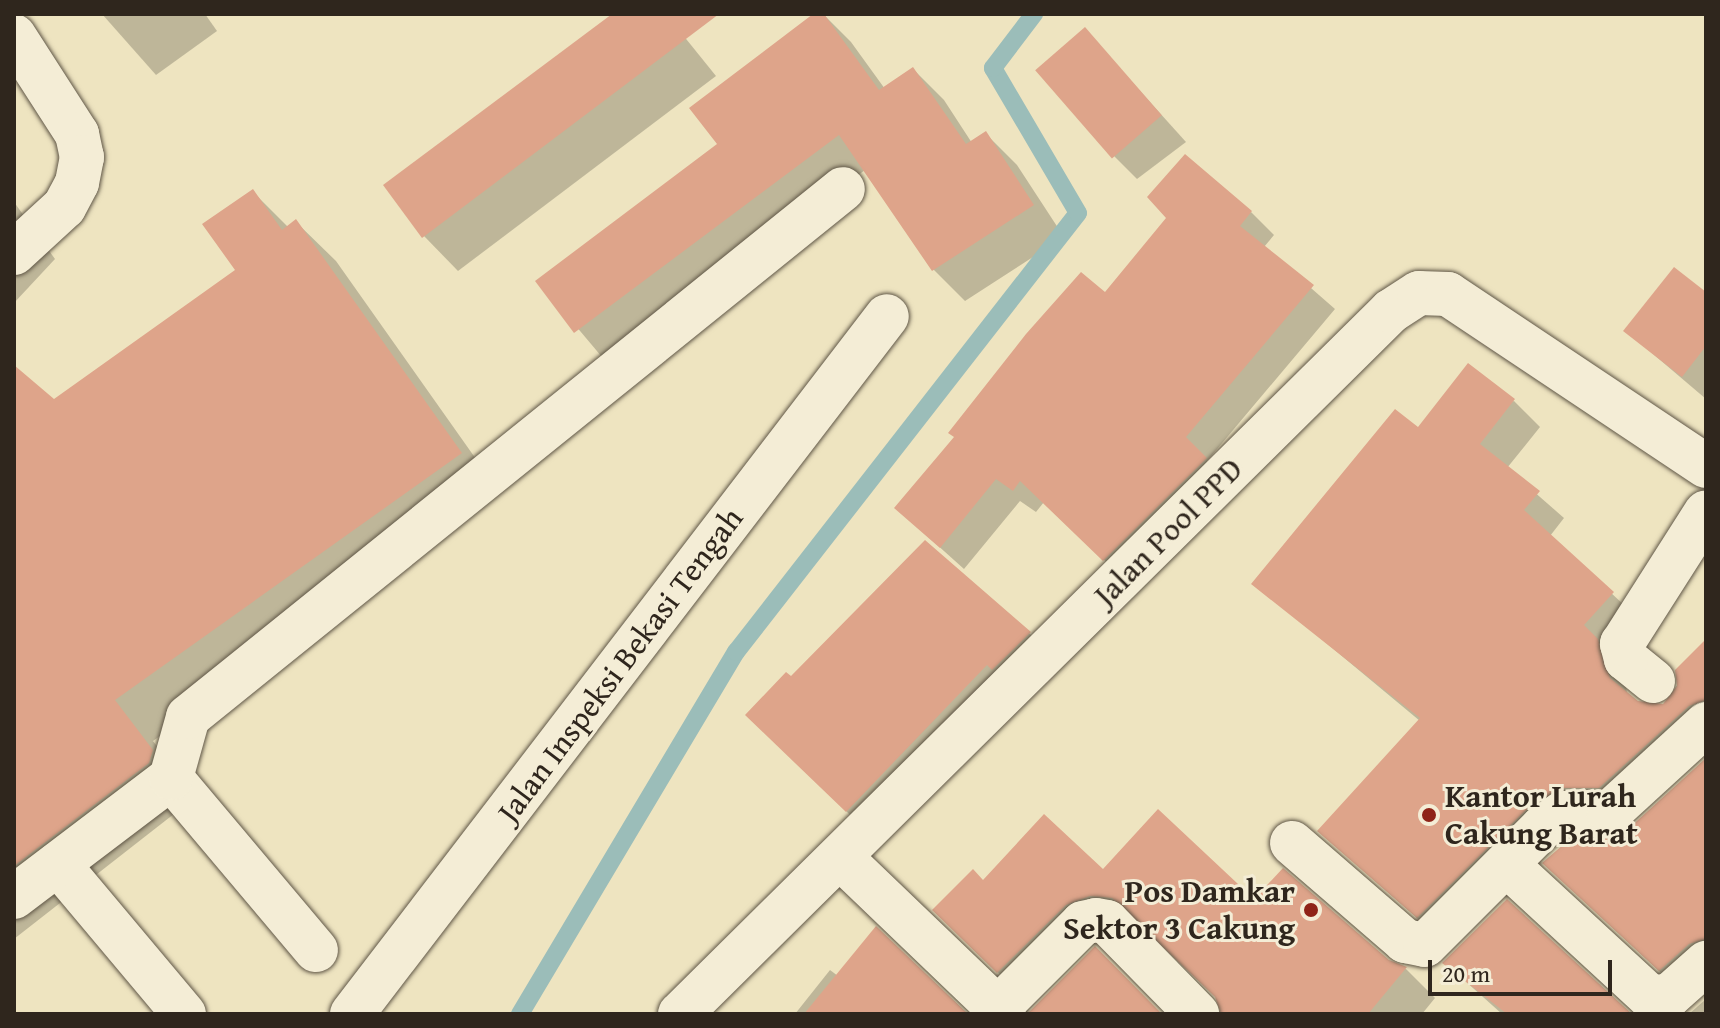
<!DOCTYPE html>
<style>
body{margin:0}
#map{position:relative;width:1720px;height:1028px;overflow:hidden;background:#eee4c0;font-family:"Gentium Book Plus",serif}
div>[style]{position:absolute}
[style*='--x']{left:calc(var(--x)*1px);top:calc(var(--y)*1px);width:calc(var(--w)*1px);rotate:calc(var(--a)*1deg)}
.shadow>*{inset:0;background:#0003}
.stream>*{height:18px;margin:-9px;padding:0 9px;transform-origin:9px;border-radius:9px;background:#9bbdb9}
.building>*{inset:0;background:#dea48a;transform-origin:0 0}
.roads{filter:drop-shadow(0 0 2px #5f5646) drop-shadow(0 0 2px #5f5646)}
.minor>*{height:44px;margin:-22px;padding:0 22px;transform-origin:22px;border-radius:22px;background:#f4edd6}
.dots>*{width:22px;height:22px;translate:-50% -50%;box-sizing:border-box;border:4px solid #f4edd6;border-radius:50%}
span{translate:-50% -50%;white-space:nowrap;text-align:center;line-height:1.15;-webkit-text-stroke:6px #f4edd6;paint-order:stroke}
.street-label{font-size:32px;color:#2f261d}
.poi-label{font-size:32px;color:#2f261d;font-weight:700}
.left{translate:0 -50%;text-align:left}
.right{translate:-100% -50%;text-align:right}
.frame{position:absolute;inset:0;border:16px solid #2f261d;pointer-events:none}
.scale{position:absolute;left:1428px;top:960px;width:184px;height:36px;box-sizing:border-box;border:4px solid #2f261d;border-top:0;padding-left:10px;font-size:24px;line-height:28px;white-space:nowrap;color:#2f261d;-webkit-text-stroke:6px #f4edd6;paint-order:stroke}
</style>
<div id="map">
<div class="shadow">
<i style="clip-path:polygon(102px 14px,205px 14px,217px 31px,156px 75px)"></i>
<i style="clip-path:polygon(615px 14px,666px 14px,716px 76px,458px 271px,424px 236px)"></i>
<i style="clip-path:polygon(816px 14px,823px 14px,851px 42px,885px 89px,913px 69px,944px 100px,972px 143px,986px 134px,1017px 165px,1064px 237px,965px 301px,934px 270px,865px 170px,607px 363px,538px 281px,720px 145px)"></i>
<i style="clip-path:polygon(1085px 30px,1186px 142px,1137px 179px,1112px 154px)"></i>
<i style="clip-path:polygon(253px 192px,288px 227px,296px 222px,336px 261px,500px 493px,153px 741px,192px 791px,188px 803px,14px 939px,14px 367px,54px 402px,237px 271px)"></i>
<i style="clip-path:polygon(14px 202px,55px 259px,14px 303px)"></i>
<i style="clip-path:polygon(1251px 212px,1274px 235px,1264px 247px,1335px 309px,1207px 461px,1228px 482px,1127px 582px,1044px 502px,1036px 512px,1020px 501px,964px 569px,896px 508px,1105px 295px)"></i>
<i style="clip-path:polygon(1706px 294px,1706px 399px,1626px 331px)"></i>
<i style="clip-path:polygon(1514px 401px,1540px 427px,1507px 468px,1564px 518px,1550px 536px,1639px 619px,1623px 667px,1627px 693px,1637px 703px,1663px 706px,1706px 642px,1706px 743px,1575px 818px,1444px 942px,1319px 831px,1420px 721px,1254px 583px,1419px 430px)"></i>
<i style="clip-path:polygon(1029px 633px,1059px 663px,877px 841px,778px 745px,791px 679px)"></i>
<i style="clip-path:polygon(1706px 761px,1706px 979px,1686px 996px,1571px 889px,1609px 840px,1627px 833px)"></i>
<i style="clip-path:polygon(1103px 872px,1254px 902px,1406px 969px,1435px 998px,1422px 1014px,1222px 1014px,1217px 997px,1144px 927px,1096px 934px,1028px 1001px,964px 940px,984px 883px)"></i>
<i style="clip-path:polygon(876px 929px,968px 1014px,795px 1014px,830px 970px,838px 976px)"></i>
<i style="clip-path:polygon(1445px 963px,1631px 1014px,1502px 1014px)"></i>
<i style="clip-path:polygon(1706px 999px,1706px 1014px,1689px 1014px)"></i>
</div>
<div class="stream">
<i style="--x:520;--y:1014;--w:422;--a:-59.2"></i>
<i style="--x:736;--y:652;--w:556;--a:-52.08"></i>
<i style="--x:1078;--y:213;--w:168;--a:-120.4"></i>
<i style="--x:993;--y:68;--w:68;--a:-52.8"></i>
</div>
<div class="building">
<i style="clip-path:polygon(612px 14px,719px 14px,422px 238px,383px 185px)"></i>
<i style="clip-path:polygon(813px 14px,824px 14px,879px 90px,913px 67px,966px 144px,986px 131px,1034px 205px,932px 271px,839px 135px,574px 333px,535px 281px,717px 144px,689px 108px)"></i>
<i style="left:1085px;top:27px;width:117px;height:66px;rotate:49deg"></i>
<i style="clip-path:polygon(1185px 154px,1252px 211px,1240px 226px,1314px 285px,1186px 437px,1207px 458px,1103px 561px,1020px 481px,1013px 491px,996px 479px,940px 548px,894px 508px,954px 437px,948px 433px,1026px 334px,1081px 272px,1105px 292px,1166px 218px,1147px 197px)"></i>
<i style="clip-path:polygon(253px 189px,282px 230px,296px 219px,462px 453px,115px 700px,153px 750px,149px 763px,14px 866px,14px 365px,54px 399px,235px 270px,202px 224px)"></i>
<i style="clip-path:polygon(1674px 267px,1706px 292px,1706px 346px,1682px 377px,1623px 331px)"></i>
<i style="clip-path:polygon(1468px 363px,1515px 399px,1480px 444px,1540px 491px,1524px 510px,1614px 592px,1584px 625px,1598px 639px,1610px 678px,1638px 701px,1663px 704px,1677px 686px,1675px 670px,1706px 639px,1706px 700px,1689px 706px,1599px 788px,1562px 788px,1529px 807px,1417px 918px,1317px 831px,1420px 718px,1251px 584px,1395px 409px,1418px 427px)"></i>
<i style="clip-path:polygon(925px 540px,1031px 632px,992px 670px,987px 665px,846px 812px,745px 715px,786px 672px,791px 676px)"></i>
<i style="clip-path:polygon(1706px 758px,1706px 939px,1689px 944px,1659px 971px,1542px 863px,1571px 838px,1609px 838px,1626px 831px)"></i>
<i style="clip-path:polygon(1158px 809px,1254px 899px,1283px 868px,1389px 960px,1407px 967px,1368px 1014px,1221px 1014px,1215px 997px,1112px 898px,1090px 896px,1066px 905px,997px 973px,932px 910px,973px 869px,983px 880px,1044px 814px,1103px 869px)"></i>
<i style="clip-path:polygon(1507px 899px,1632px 1014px,1507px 1014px,1442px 963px)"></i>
<i style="clip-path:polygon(876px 926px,968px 1014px,804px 1014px)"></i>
<i style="clip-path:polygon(1095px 946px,1162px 1014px,1028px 1014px,1028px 1013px)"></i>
</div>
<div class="roads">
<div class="minor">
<i style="--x:14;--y:36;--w:117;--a:57.3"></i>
<i style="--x:77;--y:134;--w:24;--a:78"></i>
<i style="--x:82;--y:157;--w:26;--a:101"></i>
<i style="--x:77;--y:183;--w:27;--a:118"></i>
<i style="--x:64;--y:207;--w:68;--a:137.4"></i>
<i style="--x:1653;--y:681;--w:35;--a:-141"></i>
<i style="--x:1626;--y:659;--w:16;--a:-105"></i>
<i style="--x:1622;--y:644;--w:156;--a:-57.5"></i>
<i style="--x:171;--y:778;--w:225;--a:49.9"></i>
<i style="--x:1292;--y:843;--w:150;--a:40.9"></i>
<i style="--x:1405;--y:941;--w:20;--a:11"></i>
<i style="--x:1425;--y:945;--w:167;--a:-45"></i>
<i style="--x:1543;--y:827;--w:24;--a:-35"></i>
<i style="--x:1563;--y:813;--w:46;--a:0"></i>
<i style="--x:1609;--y:813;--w:132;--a:-42.5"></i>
<i style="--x:840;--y:857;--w:227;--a:43.8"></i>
<i style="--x:58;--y:864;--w:196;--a:50"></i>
<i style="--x:1507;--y:865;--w:195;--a:42.7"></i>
<i style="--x:1650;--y:997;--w:19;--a:-3"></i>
<i style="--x:1669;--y:996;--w:50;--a:-41.7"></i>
<i style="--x:14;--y:897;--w:197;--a:-37.2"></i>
<i style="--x:171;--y:778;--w:63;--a:-74.4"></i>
<i style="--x:188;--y:717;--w:841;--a:-38.87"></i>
<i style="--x:998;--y:1008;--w:120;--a:-45"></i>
<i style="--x:1083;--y:923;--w:13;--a:-13"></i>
<i style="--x:1096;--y:920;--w:11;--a:10"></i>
<i style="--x:1107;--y:922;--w:129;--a:45.6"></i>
<i style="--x:352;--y:1014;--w:879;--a:-52.53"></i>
<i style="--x:680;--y:1014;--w:1000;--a:-44.68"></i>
<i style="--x:1391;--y:311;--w:33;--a:-33"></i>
<i style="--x:1419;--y:293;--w:29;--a:2"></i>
<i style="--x:1448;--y:294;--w:310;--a:33.7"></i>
</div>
</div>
<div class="dots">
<i style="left:1429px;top:815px;background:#8f2418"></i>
<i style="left:1311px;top:910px;background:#8f2418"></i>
</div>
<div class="street-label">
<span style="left:1168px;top:532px;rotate:-45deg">Jalan Pool PPD</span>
<span style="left:620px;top:665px;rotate:-53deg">Jalan Inspeksi Bekasi Tengah</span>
</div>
<div class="poi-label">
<span class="left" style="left:1445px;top:815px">Kantor Lurah<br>Cakung Barat</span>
<span class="right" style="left:1295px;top:910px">Pos Damkar<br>Sektor 3 Cakung</span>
</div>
<div class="frame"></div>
<div class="scale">20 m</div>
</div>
